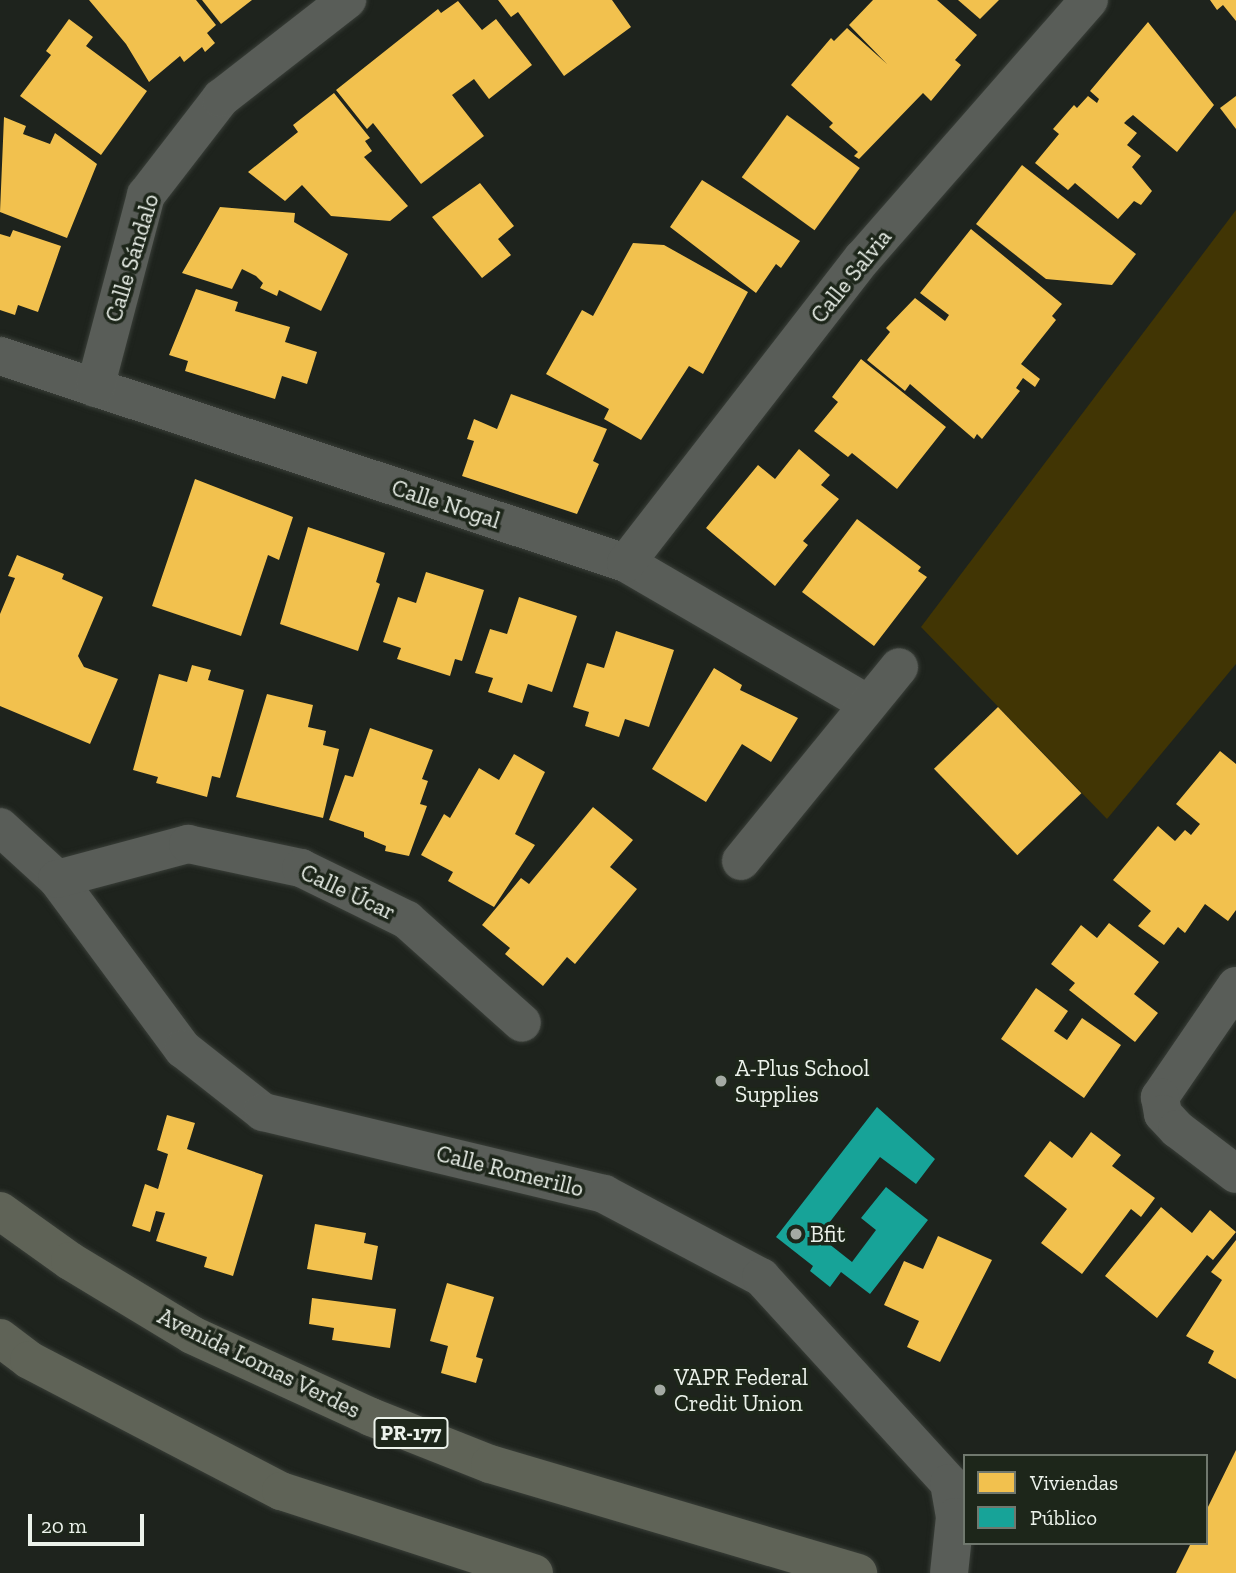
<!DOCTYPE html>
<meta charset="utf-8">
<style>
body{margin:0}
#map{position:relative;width:1236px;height:1573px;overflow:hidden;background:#1e231d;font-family:"Zilla Slab",serif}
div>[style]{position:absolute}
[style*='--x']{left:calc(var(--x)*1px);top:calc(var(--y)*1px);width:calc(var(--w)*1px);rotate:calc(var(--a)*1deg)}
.green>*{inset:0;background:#413504}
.homes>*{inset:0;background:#f2c14e;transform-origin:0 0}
.public>*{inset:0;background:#17a398}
.roads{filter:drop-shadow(0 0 2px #393e38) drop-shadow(0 0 2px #393e38)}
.minor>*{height:38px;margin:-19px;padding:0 19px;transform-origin:19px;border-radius:19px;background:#595d58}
.major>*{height:38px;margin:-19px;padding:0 19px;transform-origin:19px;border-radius:19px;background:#5f6357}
.dots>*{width:19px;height:19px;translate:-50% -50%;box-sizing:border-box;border:4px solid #1d261a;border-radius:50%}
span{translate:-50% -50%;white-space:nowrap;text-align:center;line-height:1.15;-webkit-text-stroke:7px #1d261a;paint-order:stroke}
.shield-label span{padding:2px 5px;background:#1d261a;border:2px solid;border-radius:5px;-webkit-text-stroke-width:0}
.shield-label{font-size:21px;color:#ecf2eb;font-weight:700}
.street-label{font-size:23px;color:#ecf2eb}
.poi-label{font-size:23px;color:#ecf2eb}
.left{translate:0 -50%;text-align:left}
.legend{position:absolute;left:963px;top:1454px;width:245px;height:91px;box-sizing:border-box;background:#1d261a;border:2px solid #70786e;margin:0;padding:9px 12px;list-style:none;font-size:21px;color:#ecf2eb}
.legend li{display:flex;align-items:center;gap:14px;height:35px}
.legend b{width:35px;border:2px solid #70786e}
.scale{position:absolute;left:28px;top:1514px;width:116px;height:32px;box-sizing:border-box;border:4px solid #ecf2eb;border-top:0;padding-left:9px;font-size:21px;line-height:24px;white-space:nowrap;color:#ecf2eb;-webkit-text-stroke:5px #1d261a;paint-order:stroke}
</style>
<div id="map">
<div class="green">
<i style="clip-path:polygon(1236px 210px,1236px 664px,1107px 819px,921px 627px)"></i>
</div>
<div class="homes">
<i style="clip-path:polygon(89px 0,196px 0,216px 25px,207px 33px,215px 43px,205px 52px,202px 47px,184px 62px,180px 56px,149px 82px,126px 44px)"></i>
<i style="clip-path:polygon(202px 0,252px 0,221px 24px)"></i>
<i style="clip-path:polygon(498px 0,612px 0,631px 27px,564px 76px,518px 12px,511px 17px)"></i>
<i style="clip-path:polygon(873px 0,937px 0,977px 35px,955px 60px,961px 65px,931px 101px,923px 93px,859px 159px,854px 156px,858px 152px,829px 127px,833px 123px,791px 85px,831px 38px,834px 41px,847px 28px,887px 64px,849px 25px)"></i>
<i style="clip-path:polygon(958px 0,999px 0,980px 19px)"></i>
<i style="clip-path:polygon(1210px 0,1236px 0,1236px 21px,1223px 5px,1217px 10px)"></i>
<i style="clip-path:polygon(458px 1px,482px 30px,496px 19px,532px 65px,489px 99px,474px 79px,452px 95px,484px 136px,421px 184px,373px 123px,367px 129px,336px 90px,438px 9px,441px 13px)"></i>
<i style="clip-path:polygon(69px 19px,93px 37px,86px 46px,147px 91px,101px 155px,20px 96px,51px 55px,46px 51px)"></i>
<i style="clip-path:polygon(1148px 22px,1214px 105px,1177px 152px,1133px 115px,1127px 120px,1124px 123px,1137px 133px,1127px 145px,1141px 156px,1132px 167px,1152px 191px,1141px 205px,1134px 201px,1118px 219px,1075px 183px,1068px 190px,1035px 163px,1059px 134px,1053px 129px,1074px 105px,1077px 108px,1088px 96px,1097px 103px,1099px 99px,1090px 91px)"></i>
<i style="clip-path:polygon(334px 93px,370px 138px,365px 141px,372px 151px,364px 157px,408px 206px,390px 221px,331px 216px,302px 185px,285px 201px,248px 172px,298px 132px,293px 125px)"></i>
<i style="clip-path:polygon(1236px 96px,1236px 129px,1220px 108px)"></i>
<i style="left:787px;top:115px;width:90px;height:77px;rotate:36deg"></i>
<i style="clip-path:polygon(4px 117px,26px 126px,23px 134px,50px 144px,55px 133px,97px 164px,67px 238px,0 212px)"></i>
<i style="clip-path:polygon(1022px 165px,1136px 254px,1112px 285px,1046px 279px,976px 224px)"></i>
<i style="clip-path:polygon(702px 180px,800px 241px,781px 268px,776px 264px,756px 293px,670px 227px)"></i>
<i style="clip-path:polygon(480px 183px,514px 226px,498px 239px,511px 255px,482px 278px,432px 217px)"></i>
<i style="clip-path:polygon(220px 207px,295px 213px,294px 222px,348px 254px,321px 311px,279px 290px,277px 296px,260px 288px,263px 283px,256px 276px,242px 269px,232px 289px,182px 273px)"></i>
<i style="clip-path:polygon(971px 229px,1062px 304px,1052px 316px,1056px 320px,1021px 364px,1040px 379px,1035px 387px,1023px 378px,1016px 388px,1020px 391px,982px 439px,977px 434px,974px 439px,910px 384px,905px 391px,867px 360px,890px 332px,886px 328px,915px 298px,945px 321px,949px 315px,920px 293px)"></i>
<i style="clip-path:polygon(13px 230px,61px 246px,38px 312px,18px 305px,15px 315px,0 310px,0 234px,10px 237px)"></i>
<i style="clip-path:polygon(633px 243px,664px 245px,748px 292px,703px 374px,689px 366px,641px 440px,604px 419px,609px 409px,546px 374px,582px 310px,593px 316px)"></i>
<i style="clip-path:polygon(196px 289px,238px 302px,235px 311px,290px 327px,285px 342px,317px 352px,307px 384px,282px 376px,275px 399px,185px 371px,188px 361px,169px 355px)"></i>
<i style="clip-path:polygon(861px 359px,946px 427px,897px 489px,852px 453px,848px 457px,814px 431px,838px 402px,832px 397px)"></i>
<i style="clip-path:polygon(511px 394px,607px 429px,593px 461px,599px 464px,577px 514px,462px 476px,474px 441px,467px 439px,474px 419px,497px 429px)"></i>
<i style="clip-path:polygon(799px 449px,830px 475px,821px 485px,839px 499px,803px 541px,808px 545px,775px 586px,706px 528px,758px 465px,775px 479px)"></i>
<i style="clip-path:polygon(195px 479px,293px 517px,279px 560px,268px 555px,241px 636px,152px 606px)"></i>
<i style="clip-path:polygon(857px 519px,921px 567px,918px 571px,927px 577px,874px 646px,802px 592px)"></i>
<i style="clip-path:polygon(308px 527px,385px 553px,376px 582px,380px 584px,358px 651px,280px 624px)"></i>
<i style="clip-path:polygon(17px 555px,64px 574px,62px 579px,103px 597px,78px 656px,84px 667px,118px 679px,90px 744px,0 706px,0 614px,15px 578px,8px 576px)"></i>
<i style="clip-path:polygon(426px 572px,484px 590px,462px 661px,455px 659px,450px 676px,397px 659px,401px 648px,383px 642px,398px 597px,416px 603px)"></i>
<i style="clip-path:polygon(519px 597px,577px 616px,552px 692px,528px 684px,522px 703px,488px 692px,493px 678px,475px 673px,490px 629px,507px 634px)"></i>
<i style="clip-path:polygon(616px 631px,674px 650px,649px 727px,625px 719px,619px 737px,585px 726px,589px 712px,573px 707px,587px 663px,604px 668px)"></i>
<i style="clip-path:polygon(192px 665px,211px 670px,208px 680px,244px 690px,220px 778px,212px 776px,207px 797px,156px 783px,158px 777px,133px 770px,159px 674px,187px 682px)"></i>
<i style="clip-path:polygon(714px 668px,742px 685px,740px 690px,798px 718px,771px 762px,742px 744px,706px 802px,652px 769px)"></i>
<i style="clip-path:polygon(267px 694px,313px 705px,308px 727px,326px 731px,323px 745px,339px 749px,323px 818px,236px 797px)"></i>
<i style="left:998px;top:707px;width:120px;height:89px;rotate:46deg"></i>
<i style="clip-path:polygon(370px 728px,433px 750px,422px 779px,428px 781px,420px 804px,427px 806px,409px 856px,385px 851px,386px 846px,364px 837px,364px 832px,329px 820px,345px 775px,353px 777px)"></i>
<i style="clip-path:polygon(1220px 751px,1236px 764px,1236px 910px,1228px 921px,1205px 904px,1185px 933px,1178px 927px,1164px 945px,1138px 926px,1151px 911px,1113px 880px,1158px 826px,1175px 841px,1185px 830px,1191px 835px,1200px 824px,1176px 804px)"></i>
<i style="clip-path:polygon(514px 754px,545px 772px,515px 834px,535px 845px,494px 907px,448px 881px,453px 872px,421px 855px,444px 814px,450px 818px,479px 768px,499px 780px)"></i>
<i style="clip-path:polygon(593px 807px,633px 840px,610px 867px,637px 889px,575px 964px,567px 957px,543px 986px,505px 954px,510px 948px,482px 925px,521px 878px,529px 884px)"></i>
<i style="clip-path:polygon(1109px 923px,1159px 962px,1134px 994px,1158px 1013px,1135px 1042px,1069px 990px,1075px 983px,1051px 964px,1081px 925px,1097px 938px)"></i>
<i style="clip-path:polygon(1036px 988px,1068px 1011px,1054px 1031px,1067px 1040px,1082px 1018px,1121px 1045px,1084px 1098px,1001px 1039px)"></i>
<i style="clip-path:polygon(167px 1115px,195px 1123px,187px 1149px,263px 1175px,233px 1276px,204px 1267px,207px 1257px,156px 1241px,165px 1213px,156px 1211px,150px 1232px,132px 1226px,145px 1184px,158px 1189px,168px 1154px,157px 1150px)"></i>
<i style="clip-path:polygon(1091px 1132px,1121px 1155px,1112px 1166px,1155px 1198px,1141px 1217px,1131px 1209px,1082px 1274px,1041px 1243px,1067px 1209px,1024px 1176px,1050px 1141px,1072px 1158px)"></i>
<i style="clip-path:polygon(1161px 1207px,1192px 1233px,1210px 1210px,1236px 1232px,1213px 1260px,1207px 1255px,1157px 1318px,1105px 1276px)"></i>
<i style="clip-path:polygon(315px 1224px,366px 1233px,364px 1243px,378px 1246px,372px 1280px,307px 1269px)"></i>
<i style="clip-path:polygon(938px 1236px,992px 1260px,940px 1362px,907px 1347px,919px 1321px,884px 1305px,904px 1261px,923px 1269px)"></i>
<i style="clip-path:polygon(1236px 1240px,1236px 1379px,1208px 1363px,1214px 1351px,1186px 1336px,1222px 1280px,1211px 1272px)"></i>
<i style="clip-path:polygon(447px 1283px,494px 1297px,476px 1357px,483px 1359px,476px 1383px,441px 1373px,448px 1346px,430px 1341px)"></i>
<i style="clip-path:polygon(312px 1298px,396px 1309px,390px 1348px,332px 1340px,334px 1328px,309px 1324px)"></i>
<i style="clip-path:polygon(1236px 1450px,1236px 1573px,1176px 1573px,1191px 1543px,1206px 1543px,1206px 1511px)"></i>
</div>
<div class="public">
<i style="clip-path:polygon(877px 1107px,935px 1159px,916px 1184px,880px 1157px,819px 1236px,852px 1262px,876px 1230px,861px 1218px,886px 1187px,928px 1220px,870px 1294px,841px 1272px,830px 1287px,810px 1271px,813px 1266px,776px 1237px)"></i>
</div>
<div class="roads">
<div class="minor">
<i style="--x:0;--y:356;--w:659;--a:18.3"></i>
<i style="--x:626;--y:563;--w:280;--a:30.2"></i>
<i style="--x:95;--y:388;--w:200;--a:-75.2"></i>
<i style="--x:146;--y:195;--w:123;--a:-52.3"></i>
<i style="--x:221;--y:98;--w:160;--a:-37.9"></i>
<i style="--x:626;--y:563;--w:386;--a:-52.2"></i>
<i style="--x:863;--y:258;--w:343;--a:-48.8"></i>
<i style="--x:0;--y:827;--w:77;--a:42.4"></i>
<i style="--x:57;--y:879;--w:212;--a:53.5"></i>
<i style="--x:183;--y:1049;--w:102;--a:38.2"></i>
<i style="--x:263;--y:1112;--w:351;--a:13.5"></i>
<i style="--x:604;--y:1194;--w:178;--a:27.9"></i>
<i style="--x:761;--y:1277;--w:279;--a:47.6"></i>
<i style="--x:949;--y:1483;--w:35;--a:80"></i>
<i style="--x:955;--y:1517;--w:56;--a:96.1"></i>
<i style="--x:741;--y:861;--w:250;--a:-50.8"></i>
<i style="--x:57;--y:879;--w:136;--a:-15"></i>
<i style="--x:188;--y:844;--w:116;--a:12"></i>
<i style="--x:301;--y:868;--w:118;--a:26.1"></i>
<i style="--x:407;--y:920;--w:154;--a:41.8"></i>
<i style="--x:1236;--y:986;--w:135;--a:124.4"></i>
<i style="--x:1160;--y:1097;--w:17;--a:80"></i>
<i style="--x:1163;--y:1114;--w:21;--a:47"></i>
<i style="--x:1177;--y:1129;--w:74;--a:37.3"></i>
</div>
<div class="major">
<i style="--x:0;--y:1211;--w:86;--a:35.5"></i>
<i style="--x:70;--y:1261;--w:143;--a:31.2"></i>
<i style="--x:192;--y:1335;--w:197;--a:24.6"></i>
<i style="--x:371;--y:1417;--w:128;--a:21.6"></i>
<i style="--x:490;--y:1464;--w:384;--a:16.5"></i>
<i style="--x:0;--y:1338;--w:36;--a:37"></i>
<i style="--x:29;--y:1360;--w:284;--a:27.5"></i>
<i style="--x:281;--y:1491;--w:266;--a:18"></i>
</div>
</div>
<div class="dots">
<i style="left:721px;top:1081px;background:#a4aaa3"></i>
<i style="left:796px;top:1234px;background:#a4aaa3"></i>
<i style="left:660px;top:1390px;background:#a4aaa3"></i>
</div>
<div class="shield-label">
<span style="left:411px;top:1433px">PR-177</span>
</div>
<div class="street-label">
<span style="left:132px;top:258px;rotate:-73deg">Calle Sándalo</span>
<span style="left:851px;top:276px;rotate:-51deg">Calle Salvia</span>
<span style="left:446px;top:504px;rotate:18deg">Calle Nogal</span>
<span style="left:348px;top:892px;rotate:25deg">Calle Úcar</span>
<span style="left:510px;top:1171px;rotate:14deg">Calle Romerillo</span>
<span style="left:259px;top:1363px;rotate:26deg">Avenida Lomas Verdes</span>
</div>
<div class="poi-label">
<span class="left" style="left:735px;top:1081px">A-Plus School<br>Supplies</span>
<span class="left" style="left:810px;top:1234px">Bfit</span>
<span class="left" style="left:674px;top:1390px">VAPR Federal<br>Credit Union</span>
</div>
<ul class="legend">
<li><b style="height:19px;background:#f2c14e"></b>Viviendas</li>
<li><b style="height:19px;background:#17a398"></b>Público</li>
</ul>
<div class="scale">20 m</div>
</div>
